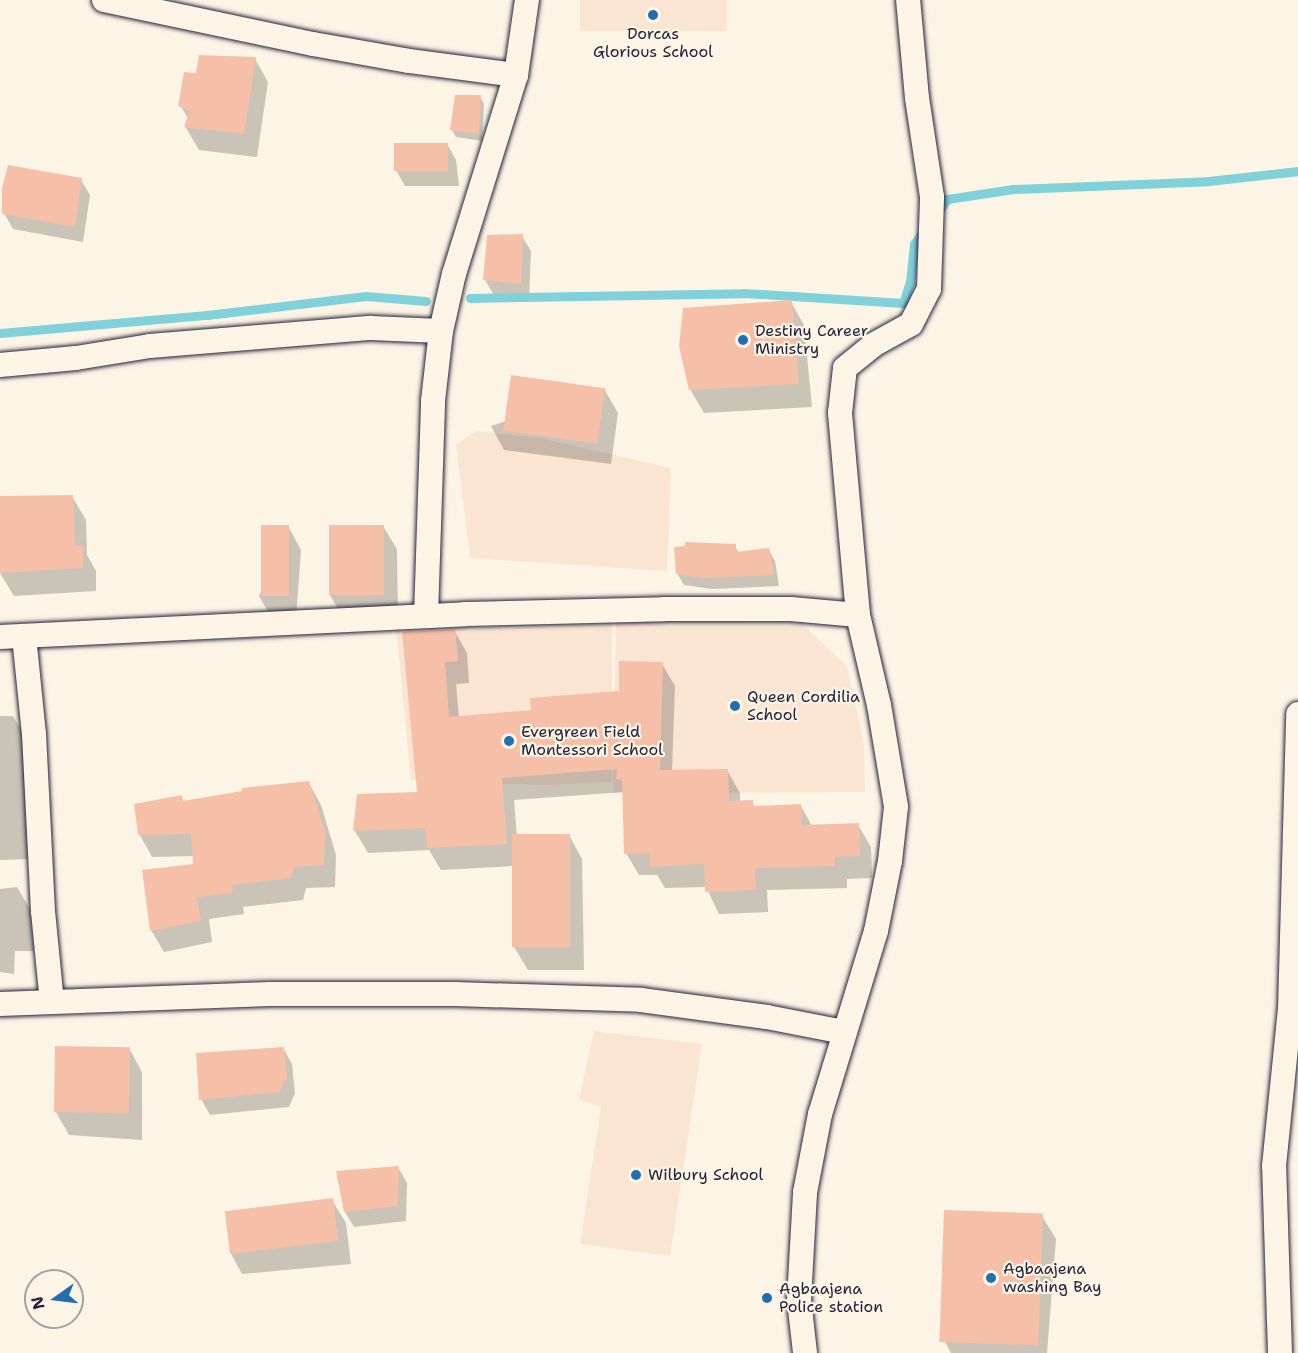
<!DOCTYPE html>
<style>
body{margin:0}
#map{position:relative;width:1298px;height:1353px;overflow:hidden;background:#fcf5e5;font-family:"Shantell Sans",sans-serif}
div>[style]{position:absolute}
[style*='--x']{left:calc(var(--x)*1px);top:calc(var(--y)*1px);width:calc(var(--w)*1px);rotate:calc(var(--a)*1deg)}
.built>*{inset:0;background:#fae5d3;transform-origin:0 0}
.shadow>*{inset:0;background:#0003}
.stream>*{height:9px;margin:-4.5px;padding:0 4.5px;transform-origin:4.5px;border-radius:4.5px;background:#80d1da}
.building>*{inset:0;background:#f6c0a8;transform-origin:0 0}
.roads{filter:drop-shadow(0 0 2px #22223b) drop-shadow(0 0 2px #22223b)}
.minor>*{height:24px;margin:-12px;padding:0 12px;transform-origin:12px;border-radius:12px;background:#fcf5e5}
.dots>*{width:16px;height:16px;translate:-50% -50%;box-sizing:border-box;border:3px solid #fcf5e5;border-radius:50%}
span{translate:-50% -50%;white-space:nowrap;text-align:center;line-height:1.15;-webkit-text-stroke:4.5px #fcf5e5;paint-order:stroke}
.poi-label{font-size:16px;color:#22223b}
.left{translate:0 -50%;text-align:left}
.north{position:absolute;left:24px;top:1269px;width:60px;height:60px;box-sizing:border-box;background:#fcf5e5;border:2px solid #a5a1a1;border-radius:50%;rotate:256deg;font-size:16px;font-weight:700;line-height:24px;text-align:center;color:#22223b}
.north::after{content:'';display:block;margin:auto;width:21px;height:27px;background:#1f6fb2;clip-path:polygon(50% 0,100% 100%,50% 72%,0 100%)}
</style>
<div id="map">
<div class="built">
<i style="left:580px;top:0;width:147px;height:31px"></i>
<i style="clip-path:polygon(477px 431px,540px 438px,671px 468px,667px 571px,470px 558px,456px 444px)"></i>
<i style="clip-path:polygon(616px 620px,801px 623px,847px 666px,864px 745px,865px 792px,613px 793px)"></i>
<i style="clip-path:polygon(612px 623px,612px 782px,544px 785px,411px 780px,396px 627px,482px 628px)"></i>
<i style="clip-path:polygon(594px 1031px,702px 1044px,670px 1256px,580px 1244px,601px 1107px,579px 1099px)"></i>
</div>
<div class="shadow">
<i style="clip-path:polygon(255px 59px,268px 82px,257px 157px,199px 150px,185px 126px,188px 118px,180px 105px,197px 75px)"></i>
<i style="clip-path:polygon(480px 96px,484px 104px,482px 141px,456px 137px,452px 130px)"></i>
<i style="clip-path:polygon(447px 144px,456px 160px,459px 186px,405px 186px,396px 170px)"></i>
<i style="clip-path:polygon(81px 180px,90px 195px,83px 242px,13px 229px,4px 213px)"></i>
<i style="clip-path:polygon(522px 236px,531px 251px,529px 299px,494px 295px,485px 280px)"></i>
<i style="clip-path:polygon(791px 302px,804px 325px,812px 407px,704px 413px,690px 389px)"></i>
<i style="clip-path:polygon(604px 389px,618px 413px,611px 464px,504px 450px,491px 426px)"></i>
<i style="clip-path:polygon(72px 496px,86px 520px,87px 555px,96px 571px,96px 591px,14px 596px,0 573px)"></i>
<i style="clip-path:polygon(288px 526px,301px 550px,296px 619px,272px 619px,259px 596px)"></i>
<i style="clip-path:polygon(383px 526px,397px 549px,398px 618px,343px 618px,330px 595px)"></i>
<i style="clip-path:polygon(735px 546px,739px 554px,769px 550px,775px 561px,779px 586px,712px 589px,684px 585px,677px 573px)"></i>
<i style="clip-path:polygon(454px 630px,467px 653px,469px 683px,456px 684px,459px 718px,532px 711px,620px 693px,662px 664px,675px 686px,672px 771px,727px 770px,740px 793px,740px 802px,752px 802px,755px 807px,801px 806px,812px 826px,858px 825px,871px 847px,872px 878px,847px 879px,847px 888px,767px 890px,768px 912px,719px 914px,706px 887px,665px 888px,657px 875px,639px 875px,626px 853px,624px 792px,514px 800px,517px 836px,569px 835px,582px 859px,584px 970px,528px 970px,514px 947px,514px 866px,441px 870px,429px 850px,368px 853px,355px 831px,418px 793px,403px 634px)"></i>
<i style="clip-path:polygon(0 716px,13px 716px,26px 738px,29px 859px,0 860px)"></i>
<i style="clip-path:polygon(309px 783px,321px 805px,336px 855px,335px 887px,306px 888px,303px 900px,243px 907px,244px 914px,209px 919px,212px 942px,164px 952px,151px 930px,195px 865px,194px 856px,152px 857px,140px 835px,181px 796px,184px 802px)"></i>
<i style="clip-path:polygon(17px 887px,30px 909px,34px 951px,15px 951px,14px 974px,0 972px,0 889px)"></i>
<i style="clip-path:polygon(129px 1048px,142px 1072px,142px 1140px,69px 1135px,56px 1112px)"></i>
<i style="clip-path:polygon(283px 1048px,292px 1064px,295px 1093px,289px 1107px,210px 1115px,201px 1099px)"></i>
<i style="clip-path:polygon(398px 1167px,407px 1183px,406px 1221px,354px 1227px,345px 1212px,338px 1172px)"></i>
<i style="clip-path:polygon(332px 1200px,346px 1223px,351px 1264px,242px 1274px,229px 1250px)"></i>
<i style="clip-path:polygon(1042px 1216px,1056px 1239px,1047px 1353px,951px 1353px,945px 1342px)"></i>
</div>
<div class="stream">
<i style="--x:937;--y:213;--w:17;--a:-54"></i>
<i style="--x:947;--y:199;--w:67;--a:-8.6"></i>
<i style="--x:1013;--y:189;--w:195;--a:-2.3"></i>
<i style="--x:1208;--y:181;--w:91;--a:-6.3"></i>
<i style="--x:470;--y:298;--w:274;--a:-1"></i>
<i style="--x:744;--y:293;--w:159;--a:3.6"></i>
<i style="--x:903;--y:303;--w:22;--a:-72"></i>
<i style="--x:910;--y:282;--w:38;--a:-84"></i>
<i style="--x:914;--y:244;--w:19;--a:-54"></i>
<i style="--x:0;--y:333;--w:208;--a:-5"></i>
<i style="--x:207;--y:315;--w:160;--a:-6.8"></i>
<i style="--x:366;--y:296;--w:60;--a:4.8"></i>
</div>
<div class="building">
<i style="clip-path:polygon(199px 55px,256px 57px,244px 134px,184px 127px,189px 111px,178px 106px,184px 72px,196px 73px)"></i>
<i style="clip-path:polygon(455px 95px,481px 95px,479px 134px,450px 130px)"></i>
<i style="left:394px;top:143px;width:54px;height:28px"></i>
<i style="clip-path:polygon(8px 165px,82px 178px,75px 227px,2px 214px,2px 188px)"></i>
<i style="clip-path:polygon(523px 234px,521px 284px,483px 280px,487px 235px)"></i>
<i style="clip-path:polygon(792px 300px,799px 384px,689px 390px,679px 346px,683px 308px)"></i>
<i style="left:511px;top:375px;width:95px;height:56px;rotate:8deg"></i>
<i style="clip-path:polygon(73px 495px,75px 545px,83px 546px,83px 568px,0 573px,0 496px)"></i>
<i style="left:261px;top:525px;width:28px;height:71px"></i>
<i style="left:329px;top:525px;width:55px;height:70px"></i>
<i style="clip-path:polygon(685px 542px,736px 544px,736px 552px,769px 548px,774px 575px,704px 578px,676px 574px,674px 547px,685px 546px)"></i>
<i style="clip-path:polygon(455px 629px,458px 661px,445px 662px,449px 717px,531px 710px,530px 698px,619px 691px,619px 661px,663px 662px,660px 770px,728px 769px,729px 801px,753px 800px,753px 806px,801px 804px,802px 825px,859px 823px,860px 856px,835px 857px,835px 866px,755px 868px,756px 890px,705px 892px,704px 864px,650px 867px,649px 853px,624px 854px,622px 780px,616px 779px,617px 769px,502px 778px,507px 844px,427px 848px,425px 828px,353px 831px,357px 794px,417px 792px,402px 632px)"></i>
<i style="clip-path:polygon(309px 781px,325px 832px,324px 865px,294px 867px,291px 878px,232px 885px,233px 893px,197px 897px,201px 921px,150px 931px,142px 870px,193px 864px,191px 834px,138px 835px,134px 804px,182px 795px,183px 801px,242px 791px,242px 788px)"></i>
<i style="left:512px;top:834px;width:58px;height:113px"></i>
<i style="left:55px;top:1046px;width:75px;height:66px;rotate:1deg"></i>
<i style="clip-path:polygon(284px 1047px,287px 1077px,280px 1092px,199px 1100px,196px 1053px)"></i>
<i style="clip-path:polygon(399px 1166px,398px 1206px,344px 1212px,336px 1171px)"></i>
<i style="left:333px;top:1198px;width:43px;height:109px;rotate:83deg"></i>
<i style="left:944px;top:1210px;width:99px;height:132px;rotate:2deg"></i>
</div>
<div class="roads">
<div class="minor">
<i style="--x:104;--y:0;--w:214;--a:11.9"></i>
<i style="--x:313;--y:44;--w:97;--a:10"></i>
<i style="--x:409;--y:61;--w:108;--a:7.5"></i>
<i style="--x:0;--y:365;--w:76;--a:-5.3"></i>
<i style="--x:76;--y:358;--w:75;--a:-9.2"></i>
<i style="--x:150;--y:346;--w:222;--a:-4.7"></i>
<i style="--x:371;--y:328;--w:70;--a:2.5"></i>
<i style="--x:858;--y:615;--w:203;--a:-95.1"></i>
<i style="--x:840;--y:413;--w:45;--a:-83.7"></i>
<i style="--x:845;--y:368;--w:36;--a:-39"></i>
<i style="--x:873;--y:345;--w:43;--a:-28.9"></i>
<i style="--x:911;--y:324;--w:39;--a:-63"></i>
<i style="--x:929;--y:289;--w:92;--a:-88.1"></i>
<i style="--x:932;--y:197;--w:100;--a:-98.6"></i>
<i style="--x:917;--y:98;--w:98;--a:-95.2"></i>
<i style="--x:426;--y:616;--w:215;--a:-88.1"></i>
<i style="--x:433;--y:401;--w:70;--a:-83.5"></i>
<i style="--x:441;--y:331;--w:58;--a:-77.2"></i>
<i style="--x:454;--y:274;--w:208;--a:-72.7"></i>
<i style="--x:516;--y:75;--w:76;--a:-81.7"></i>
<i style="--x:24;--y:636;--w:99;--a:84.2"></i>
<i style="--x:34;--y:734;--w:177;--a:87.1"></i>
<i style="--x:43;--y:911;--w:91;--a:84.4"></i>
<i style="--x:0;--y:637;--w:466;--a:-2.8"></i>
<i style="--x:465;--y:614;--w:199;--a:-1.4"></i>
<i style="--x:664;--y:609;--w:127;--a:0"></i>
<i style="--x:791;--y:609;--w:67;--a:5.1"></i>
<i style="--x:858;--y:615;--w:92;--a:76.9"></i>
<i style="--x:879;--y:705;--w:103;--a:80.5"></i>
<i style="--x:896;--y:807;--w:54;--a:96.3"></i>
<i style="--x:890;--y:861;--w:71;--a:101.3"></i>
<i style="--x:876;--y:931;--w:191;--a:107"></i>
<i style="--x:820;--y:1114;--w:80;--a:100.8"></i>
<i style="--x:805;--y:1193;--w:107;--a:93.2"></i>
<i style="--x:799;--y:1300;--w:53;--a:83.5"></i>
<i style="--x:0;--y:1004;--w:270;--a:-2.1"></i>
<i style="--x:270;--y:994;--w:185;--a:0"></i>
<i style="--x:455;--y:994;--w:186;--a:1.8"></i>
<i style="--x:641;--y:1000;--w:127;--a:7.7"></i>
<i style="--x:767;--y:1017;--w:78;--a:11"></i>
<i style="--x:1280;--y:1353;--w:187;--a:-91.8"></i>
<i style="--x:1274;--y:1166;--w:158;--a:-84.2"></i>
<i style="--x:1290;--y:1009;--w:295;--a:-88.4"></i>
</div>
</div>
<div class="dots">
<i style="left:653px;top:15px;background:#1f6fb2"></i>
<i style="left:743px;top:340px;background:#1f6fb2"></i>
<i style="left:735px;top:706px;background:#1f6fb2"></i>
<i style="left:509px;top:741px;background:#1f6fb2"></i>
<i style="left:636px;top:1175px;background:#1f6fb2"></i>
<i style="left:991px;top:1278px;background:#1f6fb2"></i>
<i style="left:767px;top:1298px;background:#1f6fb2"></i>
</div>
<div class="poi-label">
<span style="left:653px;top:43px">Dorcas<br>Glorious School</span>
<span class="left" style="left:755px;top:340px">Destiny Career<br>Ministry</span>
<span class="left" style="left:747px;top:706px">Queen Cordilia<br>School</span>
<span class="left" style="left:521px;top:741px">Evergreen Field<br>Montessori School</span>
<span class="left" style="left:648px;top:1175px">Wilbury School</span>
<span class="left" style="left:1003px;top:1278px">Agbaajena<br>washing Bay</span>
<span class="left" style="left:779px;top:1298px">Agbaajena<br>Police station</span>
</div>
<div class="north">N</div>
</div>
